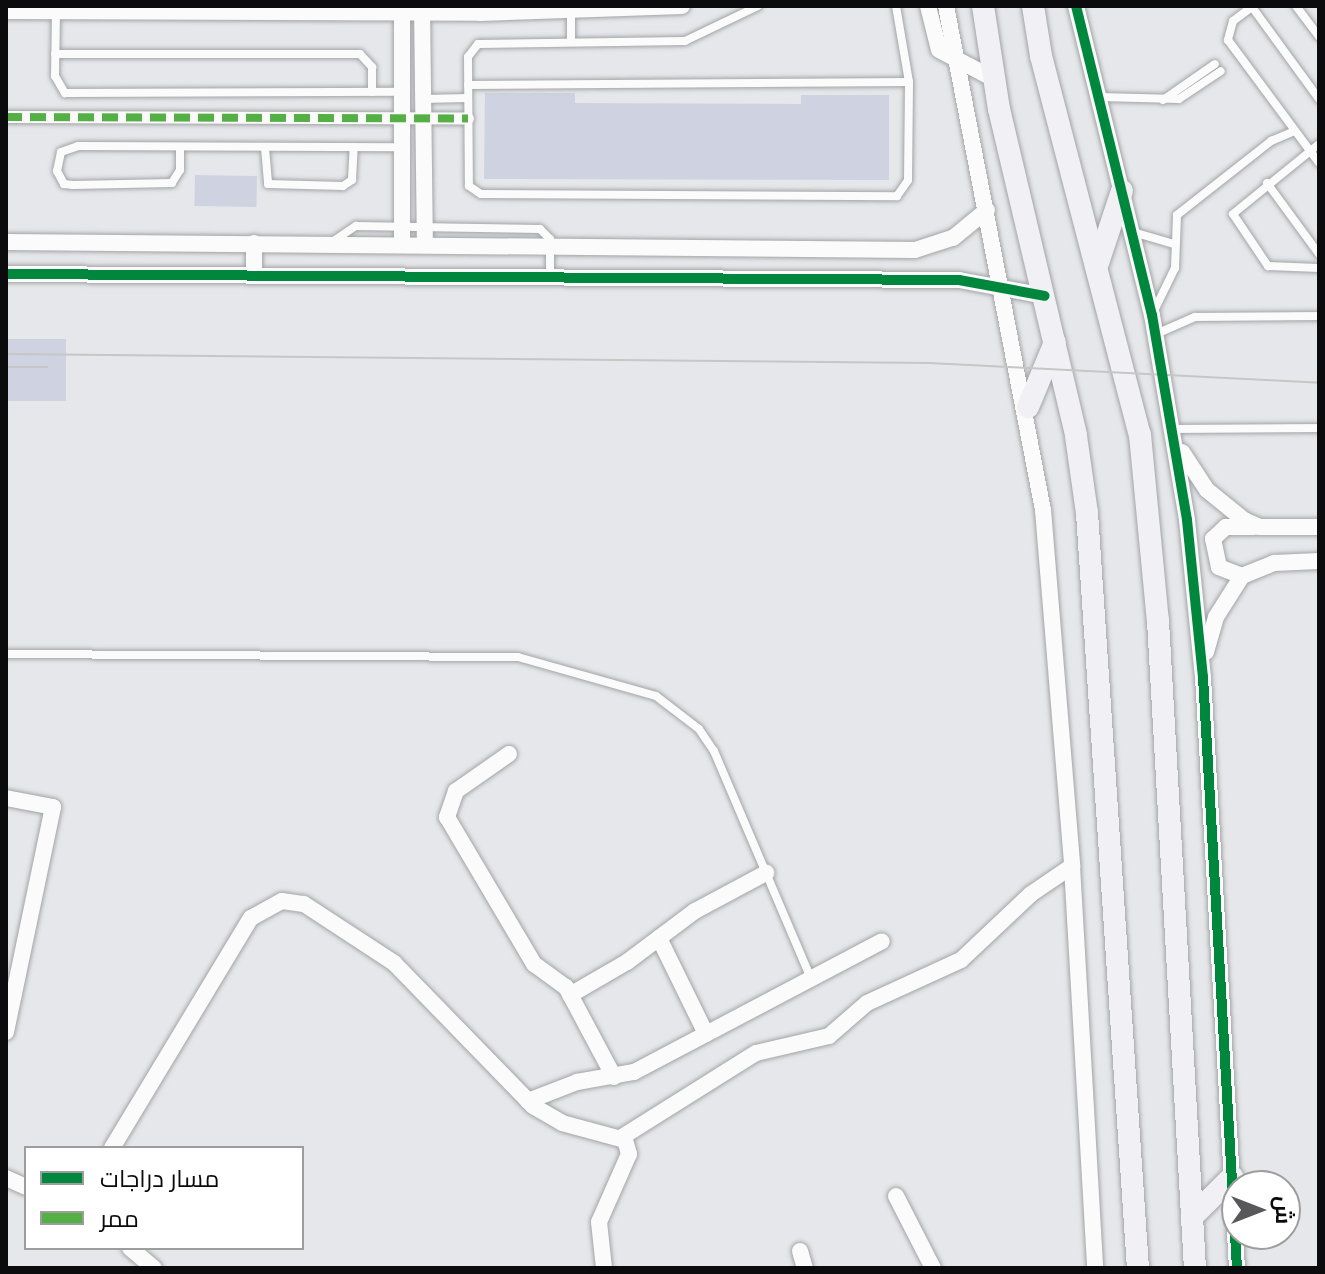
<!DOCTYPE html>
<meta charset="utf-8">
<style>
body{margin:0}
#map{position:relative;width:1325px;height:1274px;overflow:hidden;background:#e6e7ea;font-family:"Varela Round",Cairo,sans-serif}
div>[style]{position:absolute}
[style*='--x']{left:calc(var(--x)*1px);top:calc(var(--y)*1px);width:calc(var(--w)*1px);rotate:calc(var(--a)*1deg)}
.building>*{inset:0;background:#cfd3e1;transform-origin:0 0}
.roads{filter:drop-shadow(0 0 2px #a3a4a6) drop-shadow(0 0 2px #a3a4a6)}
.service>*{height:8px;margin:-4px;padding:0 4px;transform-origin:4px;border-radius:4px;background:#fbfbfc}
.pedestrian>*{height:12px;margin:-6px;padding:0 6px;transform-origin:6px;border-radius:6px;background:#fbfbfc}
.minor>*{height:16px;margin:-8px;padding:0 8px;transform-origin:8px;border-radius:8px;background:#fbfbfc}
.secondary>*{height:22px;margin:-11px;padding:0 11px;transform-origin:11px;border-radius:11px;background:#f1f1f5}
.tram>*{height:2px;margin:-1px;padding:0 1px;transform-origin:1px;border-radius:1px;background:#c6c6c7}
.quiet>*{height:8px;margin-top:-4px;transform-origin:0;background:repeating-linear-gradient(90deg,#54b044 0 16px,transparent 0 24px)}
.cycleway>*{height:10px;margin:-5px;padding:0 5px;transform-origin:5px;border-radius:5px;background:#00873e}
span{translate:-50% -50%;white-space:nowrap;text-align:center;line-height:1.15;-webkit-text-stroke:6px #fff;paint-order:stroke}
.frame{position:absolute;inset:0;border:8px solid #0b0b0d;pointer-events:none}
.legend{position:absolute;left:24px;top:1146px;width:280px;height:104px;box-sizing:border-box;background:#fff;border:2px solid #9d9d9e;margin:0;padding:10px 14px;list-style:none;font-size:24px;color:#0b0b0d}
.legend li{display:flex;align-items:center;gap:16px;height:40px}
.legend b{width:40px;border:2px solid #9d9d9e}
.north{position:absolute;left:1221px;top:1170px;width:80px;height:80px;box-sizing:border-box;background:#fff;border:2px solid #9d9d9e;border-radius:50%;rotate:90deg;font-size:22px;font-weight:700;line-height:32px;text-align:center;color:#0b0b0d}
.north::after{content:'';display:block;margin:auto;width:28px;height:36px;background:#58585a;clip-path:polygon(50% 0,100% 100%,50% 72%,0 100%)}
</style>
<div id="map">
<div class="building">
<i style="clip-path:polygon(485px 93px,575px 93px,575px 103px,801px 104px,801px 95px,889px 95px,889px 180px,484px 179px)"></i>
<i style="left:195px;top:175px;width:62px;height:31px;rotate:1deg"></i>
<i style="left:6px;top:339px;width:60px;height:62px"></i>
</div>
<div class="roads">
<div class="service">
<i style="--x:758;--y:6;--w:81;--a:154.4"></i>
<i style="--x:685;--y:41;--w:207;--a:179.2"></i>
<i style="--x:478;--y:44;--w:16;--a:128"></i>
<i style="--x:468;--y:57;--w:129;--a:89.6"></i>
<i style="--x:469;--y:186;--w:14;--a:34"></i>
<i style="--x:481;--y:194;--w:416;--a:0.3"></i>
<i style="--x:897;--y:196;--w:19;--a:-55"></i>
<i style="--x:908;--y:180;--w:98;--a:-89.4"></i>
<i style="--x:909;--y:82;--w:77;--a:-99.7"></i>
<i style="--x:1253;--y:6;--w:25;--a:143"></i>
<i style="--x:1233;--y:21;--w:20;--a:105"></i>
<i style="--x:1228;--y:40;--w:153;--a:53.5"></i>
<i style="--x:1296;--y:6;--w:39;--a:53"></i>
<i style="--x:1252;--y:7;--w:114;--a:53.9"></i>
<i style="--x:56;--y:12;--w:64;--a:90.9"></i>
<i style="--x:55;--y:76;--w:20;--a:60"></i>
<i style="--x:65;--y:93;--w:337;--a:-0.2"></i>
<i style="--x:571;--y:12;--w:30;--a:90"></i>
<i style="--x:55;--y:54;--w:305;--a:0"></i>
<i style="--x:360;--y:54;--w:18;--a:47"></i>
<i style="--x:372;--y:67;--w:25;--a:90"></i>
<i style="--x:468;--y:85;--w:441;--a:-0.4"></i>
<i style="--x:1099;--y:97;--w:80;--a:1.4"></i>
<i style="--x:1179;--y:99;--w:50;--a:-33.7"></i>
<i style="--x:423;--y:99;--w:45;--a:-1.3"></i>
<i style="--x:1163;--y:100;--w:63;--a:-34.7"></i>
<i style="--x:1319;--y:144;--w:111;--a:140.9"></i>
<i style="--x:1233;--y:214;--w:63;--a:56.1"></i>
<i style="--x:1268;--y:266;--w:51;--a:2.2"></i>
<i style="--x:180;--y:148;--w:22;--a:90"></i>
<i style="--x:180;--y:170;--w:15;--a:122"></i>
<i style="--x:172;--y:183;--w:99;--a:178.8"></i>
<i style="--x:73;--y:185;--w:9;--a:-174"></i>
<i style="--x:64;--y:184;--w:15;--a:-118"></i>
<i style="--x:57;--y:171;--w:19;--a:-78"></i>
<i style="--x:61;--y:152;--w:18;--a:-19"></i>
<i style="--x:78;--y:146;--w:323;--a:0.2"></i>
<i style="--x:265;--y:148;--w:36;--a:85"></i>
<i style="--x:268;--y:184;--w:75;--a:1.5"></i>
<i style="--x:343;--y:186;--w:11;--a:-34"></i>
<i style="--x:352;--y:180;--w:33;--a:-87"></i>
<i style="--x:1267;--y:183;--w:88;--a:53.8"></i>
<i style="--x:1133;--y:232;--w:43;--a:16.3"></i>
<i style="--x:332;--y:242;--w:29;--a:-34"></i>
<i style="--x:356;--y:226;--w:184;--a:0.9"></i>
<i style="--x:540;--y:229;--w:14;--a:45"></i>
<i style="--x:550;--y:239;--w:38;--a:90"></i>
<i style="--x:1154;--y:311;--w:48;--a:-64"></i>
<i style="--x:1175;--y:268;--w:53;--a:-87.8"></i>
<i style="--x:1177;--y:215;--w:120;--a:-38.2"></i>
<i style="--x:1271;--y:141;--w:26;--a:-23"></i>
<i style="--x:1156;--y:334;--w:43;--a:-23.6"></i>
<i style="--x:1195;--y:317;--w:124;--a:-0.5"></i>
<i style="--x:1173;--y:429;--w:146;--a:-0.4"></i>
<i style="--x:6;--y:654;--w:512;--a:0.34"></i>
<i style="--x:518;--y:657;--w:143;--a:15.8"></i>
<i style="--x:656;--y:696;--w:54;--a:37.5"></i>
<i style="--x:699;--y:729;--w:27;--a:56"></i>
<i style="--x:714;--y:751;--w:247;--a:66.9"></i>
</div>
<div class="pedestrian">
<i style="--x:6;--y:117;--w:462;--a:0.2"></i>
</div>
<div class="minor">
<i style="--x:402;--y:6;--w:237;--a:90"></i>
<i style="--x:422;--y:6;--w:237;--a:89.3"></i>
<i style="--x:928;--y:6;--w:45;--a:76"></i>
<i style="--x:939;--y:50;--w:62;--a:27.8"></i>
<i style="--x:946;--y:6;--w:513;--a:79.11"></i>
<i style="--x:1043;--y:510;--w:357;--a:85.3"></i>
<i style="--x:1072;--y:866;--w:403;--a:86.7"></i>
<i style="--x:1076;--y:6;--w:318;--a:76.2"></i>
<i style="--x:1152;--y:315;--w:208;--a:80.3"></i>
<i style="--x:1187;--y:520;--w:158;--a:84.2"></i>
<i style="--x:1203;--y:677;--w:592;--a:86.71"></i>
<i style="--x:6;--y:11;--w:474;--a:0.2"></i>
<i style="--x:480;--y:13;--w:202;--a:-2"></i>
<i style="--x:6;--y:242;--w:909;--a:0.5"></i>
<i style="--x:915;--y:250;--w:40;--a:-18"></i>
<i style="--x:953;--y:238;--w:44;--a:-39.5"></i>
<i style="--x:254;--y:243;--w:32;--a:90"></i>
<i style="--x:6;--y:274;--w:953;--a:0.36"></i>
<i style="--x:959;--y:280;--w:87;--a:10.5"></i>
<i style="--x:1182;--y:452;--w:45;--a:56.7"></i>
<i style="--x:1207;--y:490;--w:48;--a:39"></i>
<i style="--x:1244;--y:520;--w:17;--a:24"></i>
<i style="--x:1260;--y:527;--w:59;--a:0"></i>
<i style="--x:1242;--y:576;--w:25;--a:-159"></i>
<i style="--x:1219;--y:567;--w:29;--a:-102"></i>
<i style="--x:1213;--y:539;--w:18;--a:-43"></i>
<i style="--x:1226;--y:527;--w:28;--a:0"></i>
<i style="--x:1206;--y:652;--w:36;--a:-74"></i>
<i style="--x:1216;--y:617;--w:49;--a:-57.6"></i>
<i style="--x:1242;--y:576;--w:35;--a:-22"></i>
<i style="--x:1274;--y:563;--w:45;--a:-2.5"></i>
<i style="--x:509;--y:754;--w:65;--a:145.1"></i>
<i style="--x:456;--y:791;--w:28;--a:109"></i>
<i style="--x:447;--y:817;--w:171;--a:59.4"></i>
<i style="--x:534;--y:964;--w:39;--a:36"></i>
<i style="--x:566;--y:987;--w:102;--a:61.9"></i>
<i style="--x:6;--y:798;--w:48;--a:10.8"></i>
<i style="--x:53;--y:807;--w:230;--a:101.8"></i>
<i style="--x:659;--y:938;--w:107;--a:63.9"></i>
<i style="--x:570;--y:995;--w:66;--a:-30.1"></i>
<i style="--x:627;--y:962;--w:85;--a:-36.9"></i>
<i style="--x:695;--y:911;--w:81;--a:-28.2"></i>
<i style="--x:528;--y:1101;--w:53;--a:-21.2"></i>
<i style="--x:577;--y:1082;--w:58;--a:-10"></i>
<i style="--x:634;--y:1072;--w:280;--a:-27.8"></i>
<i style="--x:622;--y:1137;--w:158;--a:-32.1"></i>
<i style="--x:756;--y:1053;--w:75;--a:-13.1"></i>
<i style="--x:829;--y:1036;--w:50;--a:-41"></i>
<i style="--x:867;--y:1003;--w:103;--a:-24.6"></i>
<i style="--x:961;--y:960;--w:96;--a:-43.3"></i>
<i style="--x:1031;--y:894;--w:50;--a:-34.3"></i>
<i style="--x:112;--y:1148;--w:269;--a:-58.9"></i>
<i style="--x:251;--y:918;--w:35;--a:-29"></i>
<i style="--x:282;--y:901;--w:22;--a:8"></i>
<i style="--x:304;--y:904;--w:108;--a:33.2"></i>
<i style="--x:394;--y:963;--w:199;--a:45.8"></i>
<i style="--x:533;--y:1106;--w:34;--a:30"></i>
<i style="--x:562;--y:1123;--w:65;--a:15.1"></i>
<i style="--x:625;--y:1140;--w:15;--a:74"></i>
<i style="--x:629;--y:1154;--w:74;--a:113.8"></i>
<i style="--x:599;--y:1222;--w:46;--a:83.8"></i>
<i style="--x:6;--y:1178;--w:22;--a:24"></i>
<i style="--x:896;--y:1196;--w:81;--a:62.8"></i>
<i style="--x:130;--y:1248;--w:31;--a:40"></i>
<i style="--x:800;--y:1251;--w:18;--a:74"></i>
</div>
<div class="secondary">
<i style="--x:983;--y:6;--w:104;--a:81.2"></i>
<i style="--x:999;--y:109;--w:336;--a:76.7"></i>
<i style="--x:1076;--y:436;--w:78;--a:81.9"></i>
<i style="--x:1087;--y:513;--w:757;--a:86.14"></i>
<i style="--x:1033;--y:6;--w:51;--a:80.9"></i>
<i style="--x:1041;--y:56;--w:392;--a:75.4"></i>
<i style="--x:1140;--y:435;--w:187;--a:84.5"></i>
<i style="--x:1158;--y:621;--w:648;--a:86.73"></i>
<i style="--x:1098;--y:263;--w:76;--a:-71.6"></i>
<i style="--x:1028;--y:407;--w:70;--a:-67.4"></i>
<i style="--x:1192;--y:1217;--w:57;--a:-45"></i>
</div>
</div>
<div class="tram">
<i style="--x:6;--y:354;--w:924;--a:0.56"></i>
<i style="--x:930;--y:363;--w:390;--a:2.9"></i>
<i style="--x:6;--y:367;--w:41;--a:0"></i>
</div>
<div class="quiet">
<i style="--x:6;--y:117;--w:462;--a:0.2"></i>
</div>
<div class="cycleway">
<i style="--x:1076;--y:6;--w:318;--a:76.2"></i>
<i style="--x:1152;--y:315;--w:208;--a:80.3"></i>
<i style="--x:1187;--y:520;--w:158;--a:84.2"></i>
<i style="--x:1203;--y:677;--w:592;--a:86.71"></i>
<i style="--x:6;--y:274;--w:953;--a:0.36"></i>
<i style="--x:959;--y:280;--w:87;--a:10.5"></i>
</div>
<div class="frame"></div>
<ul class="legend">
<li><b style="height:10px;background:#00873e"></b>مسار دراجات</li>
<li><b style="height:10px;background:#54b044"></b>ممر</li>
</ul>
<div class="north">ش</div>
</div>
